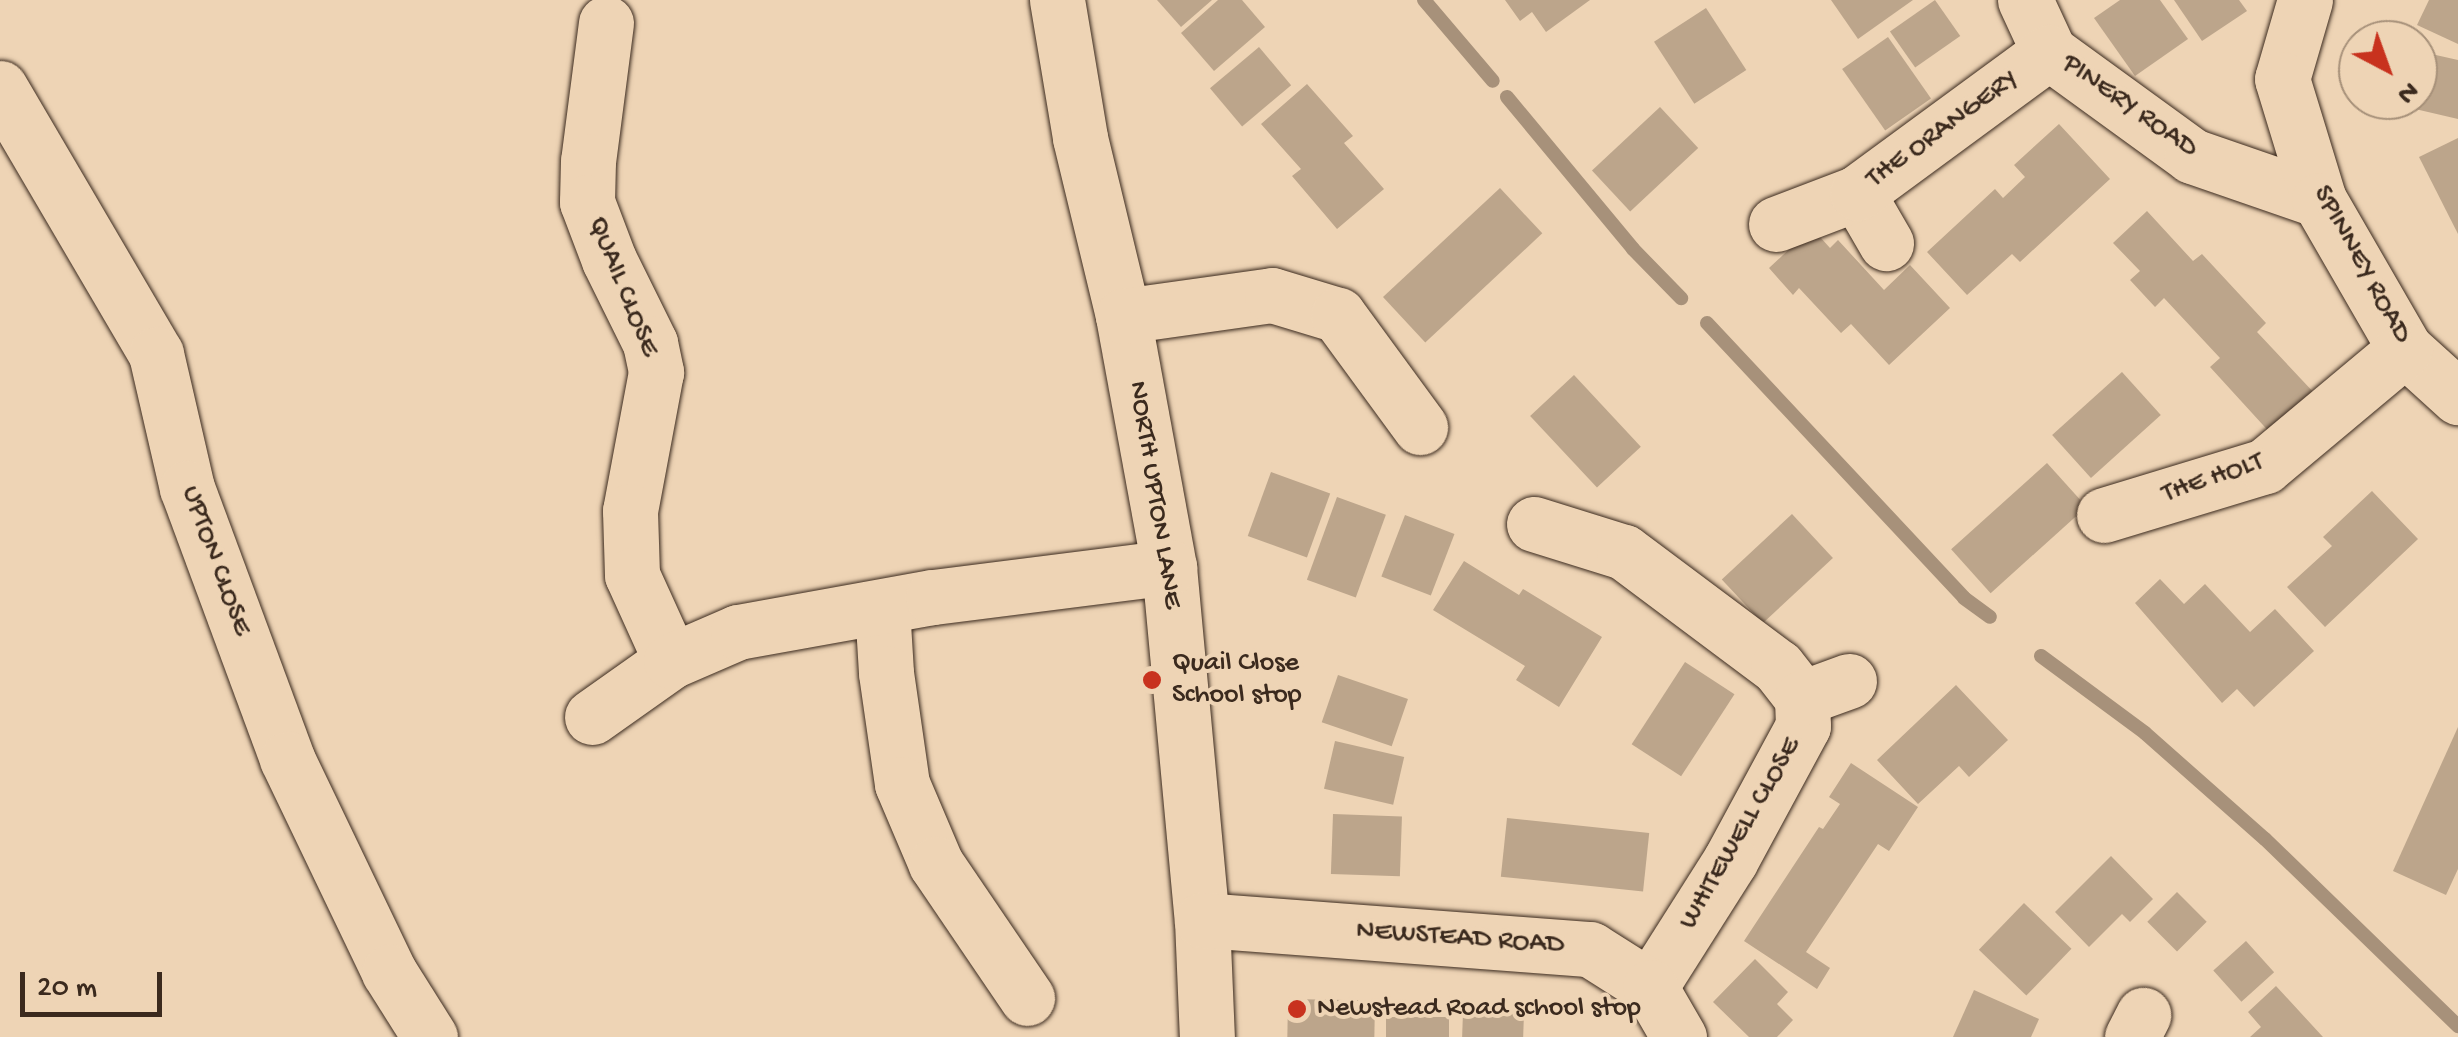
<!DOCTYPE html>
<style>
body{margin:0}
#map{position:relative;width:2458px;height:1037px;overflow:hidden;background:#eed4b5;font-family:"Gochi Hand",sans-serif}
div>[style]{position:absolute}
[style*='--x']{left:calc(var(--x)*1px);top:calc(var(--y)*1px);width:calc(var(--w)*1px);rotate:calc(var(--a)*1deg)}
.stream>*{height:14px;margin:-7px;padding:0 7px;transform-origin:7px;border-radius:7px;background:#a7917a}
.building>*{inset:0;background:#bca58b;transform-origin:0 0}
.roads{filter:drop-shadow(0 0 2px #3b2a1e) drop-shadow(0 0 2px #3b2a1e)}
.minor>*{height:55px;margin:-27.5px;padding:0 27.5px;transform-origin:27.5px;border-radius:27.5px;background:#eed4b5}
.dots>*{width:28px;height:28px;translate:-50% -50%;box-sizing:border-box;border:5px solid #eed4b5;border-radius:50%}
span{translate:-50% -50%;white-space:nowrap;text-align:center;line-height:1.15;-webkit-text-stroke:8px #eed4b5;paint-order:stroke}
.street-label{font-size:28px;color:#3b2a1e}
.poi-label{font-size:28px;color:#3b2a1e}
.left{translate:0 -50%;text-align:left}
.north{position:absolute;left:2338px;top:20px;width:100px;height:100px;box-sizing:border-box;background:#eed4b5;border:2px solid #a69079;border-radius:50%;rotate:139deg;font-size:28px;font-weight:700;line-height:40px;text-align:center;color:#3b2a1e}
.north::after{content:'';display:block;margin:auto;width:35px;height:45px;background:#c8321e;clip-path:polygon(50% 0,100% 100%,50% 72%,0 100%)}
.scale{position:absolute;left:20px;top:972px;width:142px;height:45px;box-sizing:border-box;border:5px solid #3b2a1e;border-top:0;padding-left:12px;font-size:30px;line-height:35px;white-space:nowrap;color:#3b2a1e;-webkit-text-stroke:8px #eed4b5;paint-order:stroke}
</style>
<div id="map">
<div class="stream">
<i style="--x:1424;--y:0;--w:106;--a:49.6"></i>
<i style="--x:1507;--y:97;--w:197;--a:50.3"></i>
<i style="--x:1633;--y:249;--w:69;--a:45.6"></i>
<i style="--x:1707;--y:323;--w:376;--a:46.9"></i>
<i style="--x:1964;--y:598;--w:32;--a:36"></i>
<i style="--x:2041;--y:656;--w:129;--a:36.5"></i>
<i style="--x:2145;--y:733;--w:160;--a:41.5"></i>
<i style="--x:2265;--y:839;--w:269;--a:44.1"></i>
</div>
<div class="building">
<i style="clip-path:polygon(1157px 0,1212px 0,1181px 27px)"></i>
<i style="clip-path:polygon(1218px 0,1242px 0,1265px 27px,1214px 71px,1181px 33px)"></i>
<i style="clip-path:polygon(1505px 0,1590px 0,1546px 32px,1532px 12px,1520px 21px)"></i>
<i style="clip-path:polygon(1831px 0,1913px 0,1858px 39px)"></i>
<i style="left:1935px;top:0;width:44px;height:55px;rotate:55deg"></i>
<i style="clip-path:polygon(2120px 0,2160px 0,2188px 39px,2135px 76px,2094px 18px)"></i>
<i style="clip-path:polygon(2174px 0,2239px 0,2247px 11px,2202px 41px)"></i>
<i style="clip-path:polygon(2429px 0,2458px 0,2458px 44px,2417px 25px)"></i>
<i style="left:1706px;top:8px;width:74px;height:62px;rotate:57deg"></i>
<i style="left:1888px;top:37px;width:75px;height:56px;rotate:55deg"></i>
<i style="left:1259px;top:47px;width:50px;height:64px;rotate:50deg"></i>
<i style="clip-path:polygon(2418px 51px,2458px 60px,2458px 119px,2398px 105px,2399px 100px,2418px 100px)"></i>
<i style="clip-path:polygon(1307px 84px,1353px 136px,1344px 143px,1384px 189px,1337px 229px,1292px 176px,1301px 169px,1261px 124px)"></i>
<i style="left:1660px;top:107px;width:56px;height:93px;rotate:47deg"></i>
<i style="clip-path:polygon(2059px 124px,2110px 179px,2020px 262px,2012px 254px,1967px 295px,1927px 252px,1995px 189px,2003px 198px,2025px 177px,2014px 165px)"></i>
<i style="clip-path:polygon(2458px 138px,2458px 234px,2419px 157px)"></i>
<i style="left:1500px;top:188px;width:62px;height:160px;rotate:47deg"></i>
<i style="clip-path:polygon(2147px 211px,2193px 261px,2202px 254px,2266px 323px,2257px 332px,2317px 396px,2273px 436px,2210px 367px,2220px 358px,2164px 298px,2155px 307px,2130px 280px,2140px 271px,2113px 243px)"></i>
<i style="clip-path:polygon(1812px 228px,1830px 248px,1838px 240px,1884px 290px,1910px 265px,1950px 308px,1889px 365px,1851px 324px,1841px 333px,1799px 288px,1793px 295px,1769px 268px)"></i>
<i style="left:2122px;top:372px;width:58px;height:94px;rotate:48deg"></i>
<i style="left:1574px;top:375px;width:98px;height:60px;rotate:47deg"></i>
<i style="left:2047px;top:463px;width:59px;height:129px;rotate:48deg"></i>
<i style="left:1271px;top:472px;width:63px;height:68px;rotate:20deg"></i>
<i style="clip-path:polygon(2372px 491px,2418px 539px,2325px 627px,2287px 587px,2332px 546px,2323px 537px)"></i>
<i style="left:1337px;top:497px;width:52px;height:88px;rotate:20deg"></i>
<i style="left:1792px;top:514px;width:60px;height:96px;rotate:47deg"></i>
<i style="left:1405px;top:515px;width:53px;height:66px;rotate:21deg"></i>
<i style="clip-path:polygon(1464px 561px,1519px 595px,1523px 589px,1602px 637px,1559px 707px,1516px 680px,1525px 666px,1433px 610px)"></i>
<i style="clip-path:polygon(2160px 579px,2184px 604px,2205px 584px,2250px 632px,2275px 609px,2314px 651px,2254px 707px,2237px 689px,2222px 703px,2135px 603px)"></i>
<i style="left:1685px;top:662px;width:59px;height:98px;rotate:33deg"></i>
<i style="left:1338px;top:675px;width:74px;height:50px;rotate:19deg"></i>
<i style="clip-path:polygon(1956px 685px,2008px 740px,1969px 777px,1959px 766px,1918px 804px,1877px 760px)"></i>
<i style="clip-path:polygon(2458px 727px,2458px 869px,2446px 895px,2393px 871px)"></i>
<i style="left:1335px;top:741px;width:71px;height:49px;rotate:13deg"></i>
<i style="clip-path:polygon(1851px 763px,1918px 807px,1889px 851px,1878px 844px,1806px 952px,1830px 968px,1817px 989px,1744px 941px,1819px 827px,1823px 829px,1840px 804px,1829px 797px)"></i>
<i style="left:1333px;top:814px;width:69px;height:60px;rotate:2deg"></i>
<i style="left:1507px;top:818px;width:143px;height:59px;rotate:6deg"></i>
<i style="clip-path:polygon(2111px 856px,2153px 899px,2130px 922px,2122px 914px,2089px 947px,2055px 912px)"></i>
<i style="left:2177px;top:892px;width:42px;height:42px;rotate:45deg"></i>
<i style="left:2024px;top:903px;width:66px;height:65px;rotate:44deg"></i>
<i style="left:2246px;top:941px;width:42px;height:44px;rotate:48deg"></i>
<i style="clip-path:polygon(1755px 959px,1788px 992px,1777px 1004px,1793px 1020px,1777px 1037px,1749px 1037px,1713px 1002px)"></i>
<i style="clip-path:polygon(2276px 986px,2323px 1037px,2250px 1037px,2261px 1027px,2248px 1012px)"></i>
<i style="clip-path:polygon(1974px 990px,2039px 1019px,2031px 1037px,1953px 1037px)"></i>
<i style="left:1288px;top:999px;width:87px;height:38px;rotate:1deg"></i>
<i style="left:1463px;top:1012px;width:61px;height:25px;rotate:2deg"></i>
<i style="left:1386px;top:1017px;width:63px;height:20px"></i>
</div>
<div class="roads">
<div class="minor">
<i style="--x:1057;--y:0;--w:140;--a:80.5"></i>
<i style="--x:1080;--y:138;--w:183;--a:76.4"></i>
<i style="--x:1123;--y:316;--w:255;--a:79.6"></i>
<i style="--x:1169;--y:567;--w:355;--a:84.7"></i>
<i style="--x:1202;--y:920;--w:117;--a:87.6"></i>
<i style="--x:2025;--y:0;--w:57;--a:65.2"></i>
<i style="--x:2049;--y:52;--w:177;--a:36"></i>
<i style="--x:2192;--y:156;--w:134;--a:19.1"></i>
<i style="--x:2305;--y:0;--w:82;--a:106.2"></i>
<i style="--x:2282;--y:79;--w:127;--a:73"></i>
<i style="--x:2319;--y:200;--w:172;--a:60"></i>
<i style="--x:2405;--y:349;--w:72;--a:42.2"></i>
<i style="--x:606;--y:23;--w:139;--a:97.4"></i>
<i style="--x:588;--y:161;--w:41;--a:91.4"></i>
<i style="--x:587;--y:202;--w:62;--a:69.2"></i>
<i style="--x:609;--y:260;--w:93;--a:63.7"></i>
<i style="--x:650;--y:343;--w:30;--a:78"></i>
<i style="--x:656;--y:372;--w:141;--a:100.6"></i>
<i style="--x:630;--y:511;--w:64;--a:88.2"></i>
<i style="--x:632;--y:575;--w:94;--a:65.6"></i>
<i style="--x:0;--y:88;--w:308;--a:59.6"></i>
<i style="--x:156;--y:354;--w:138;--a:77"></i>
<i style="--x:187;--y:488;--w:289;--a:69.7"></i>
<i style="--x:287;--y:759;--w:236;--a:64.4"></i>
<i style="--x:389;--y:972;--w:77;--a:57.8"></i>
<i style="--x:1857;--y:193;--w:58;--a:59.9"></i>
<i style="--x:1776;--y:224;--w:87;--a:-20.9"></i>
<i style="--x:1857;--y:193;--w:238;--a:-36.3"></i>
<i style="--x:1123;--y:316;--w:150;--a:-8"></i>
<i style="--x:1272;--y:295;--w:69;--a:16.9"></i>
<i style="--x:1338;--y:315;--w:139;--a:53.8"></i>
<i style="--x:2104;--y:515;--w:168;--a:-16.9"></i>
<i style="--x:2265;--y:466;--w:182;--a:-39.9"></i>
<i style="--x:1534;--y:524;--w:94;--a:17.3"></i>
<i style="--x:1624;--y:552;--w:192;--a:36.8"></i>
<i style="--x:1778;--y:667;--w:39;--a:52"></i>
<i style="--x:1802;--y:698;--w:28;--a:88"></i>
<i style="--x:1803;--y:726;--w:153;--a:118.4"></i>
<i style="--x:1730;--y:861;--w:149;--a:122.4"></i>
<i style="--x:882;--y:607;--w:66;--a:86.5"></i>
<i style="--x:886;--y:673;--w:112;--a:81.8"></i>
<i style="--x:902;--y:784;--w:87;--a:67"></i>
<i style="--x:936;--y:864;--w:162;--a:55.8"></i>
<i style="--x:1802;--y:698;--w:50;--a:-19.9"></i>
<i style="--x:592;--y:717;--w:97;--a:-35.3"></i>
<i style="--x:671;--y:661;--w:73;--a:-23.4"></i>
<i style="--x:738;--y:632;--w:198;--a:-10.2"></i>
<i style="--x:933;--y:597;--w:238;--a:-7.2"></i>
<i style="--x:1202;--y:920;--w:389;--a:4.3"></i>
<i style="--x:1590;--y:949;--w:71;--a:32.3"></i>
<i style="--x:1650;--y:987;--w:58;--a:59.9"></i>
<i style="--x:2132;--y:1037;--w:25;--a:-63"></i>
</div>
</div>
<div class="dots">
<i style="left:1152px;top:680px;background:#c8321e"></i>
<i style="left:1297px;top:1009px;background:#c8321e"></i>
</div>
<div class="street-label">
<span style="left:2129px;top:107px;rotate:35deg">PINERY ROAD</span>
<span style="left:1943px;top:130px;rotate:-36deg">THE ORANGERY</span>
<span style="left:2361px;top:265px;rotate:61deg">SPINNEY ROAD</span>
<span style="left:622px;top:287px;rotate:68deg">QUAIL CLOSE</span>
<span style="left:2213px;top:479px;rotate:-19deg">THE HOLT</span>
<span style="left:1154px;top:495px;rotate:81deg">NORTH UPTON LANE</span>
<span style="left:215px;top:561px;rotate:70deg">UPTON CLOSE</span>
<span style="left:1741px;top:834px;rotate:-60deg">WHITEWELL CLOSE</span>
<span style="left:1460px;top:939px;rotate:4deg">NEWSTEAD ROAD</span>
</div>
<div class="poi-label">
<span class="left" style="left:1172px;top:680px">Quail Close<br>School stop</span>
<span class="left" style="left:1317px;top:1009px">Newstead Road school stop</span>
</div>
<div class="north">N</div>
<div class="scale">20 m</div>
</div>
